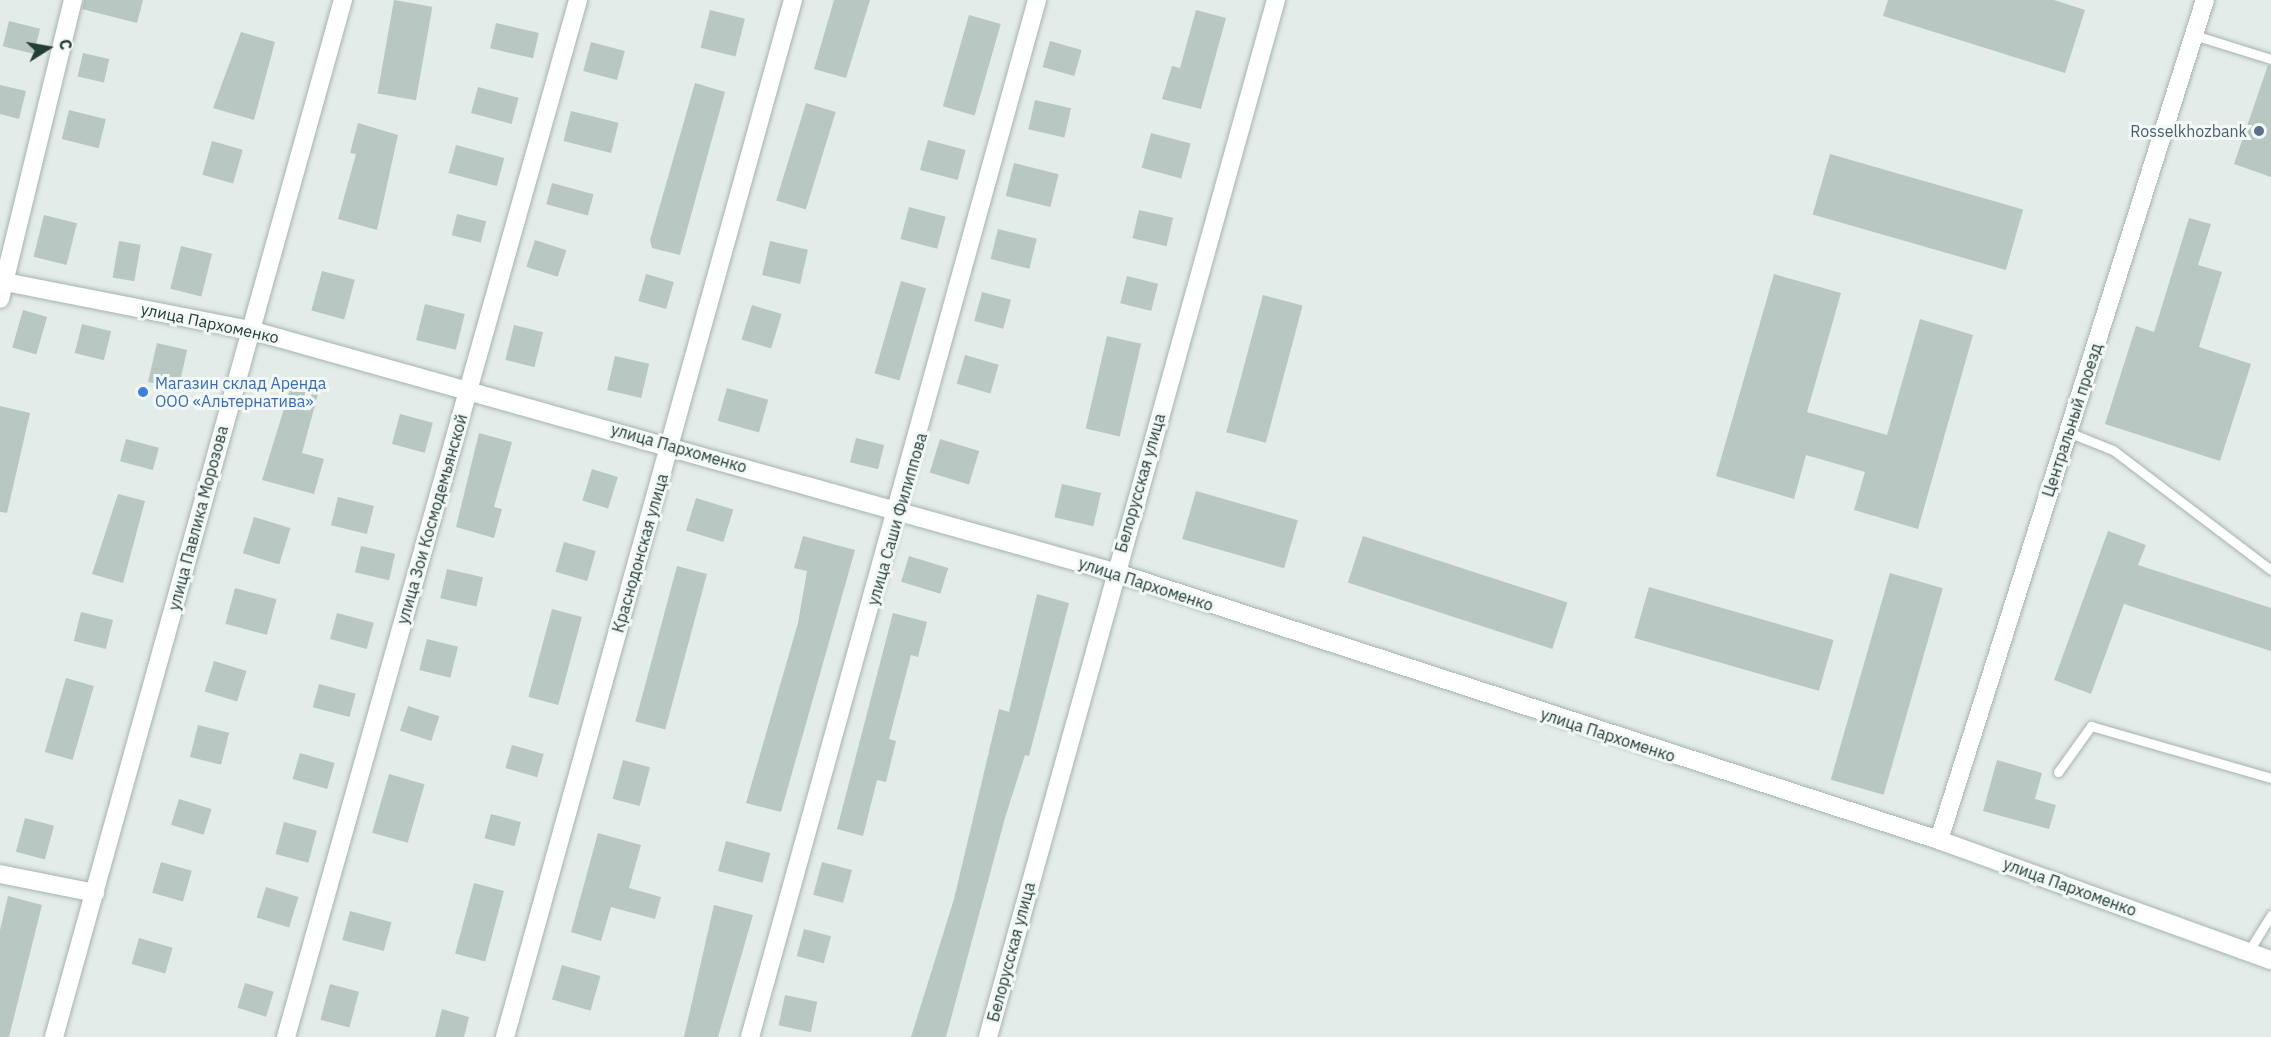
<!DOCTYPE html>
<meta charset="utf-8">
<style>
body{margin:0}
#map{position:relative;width:2271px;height:1037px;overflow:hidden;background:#e3ece9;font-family:"IBM Plex Sans",sans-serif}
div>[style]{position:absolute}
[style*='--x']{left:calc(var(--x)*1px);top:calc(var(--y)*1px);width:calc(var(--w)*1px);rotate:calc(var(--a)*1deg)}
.building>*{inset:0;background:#b8c7c2;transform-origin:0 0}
.roads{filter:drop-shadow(0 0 2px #a6b4b1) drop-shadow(0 0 2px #a6b4b1)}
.lane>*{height:9px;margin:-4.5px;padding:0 4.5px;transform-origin:4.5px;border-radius:4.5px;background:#fff}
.street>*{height:18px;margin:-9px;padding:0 9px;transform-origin:9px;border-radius:9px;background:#fff}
.secondary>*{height:18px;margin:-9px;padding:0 9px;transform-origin:9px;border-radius:9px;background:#fff}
.dots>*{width:16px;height:16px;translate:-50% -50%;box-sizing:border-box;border:3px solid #f3f9f7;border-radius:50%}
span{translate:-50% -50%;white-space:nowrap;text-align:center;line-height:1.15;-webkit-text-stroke:6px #f3f9f7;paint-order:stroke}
.service-label{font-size:16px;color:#4e5e75}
.right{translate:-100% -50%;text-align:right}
.street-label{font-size:16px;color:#233d39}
.shop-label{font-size:16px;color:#366cbe}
.left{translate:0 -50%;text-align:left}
.north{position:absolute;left:18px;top:18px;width:60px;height:60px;-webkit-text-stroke:4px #f3f9f7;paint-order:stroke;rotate:79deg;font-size:16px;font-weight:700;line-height:24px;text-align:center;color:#233d39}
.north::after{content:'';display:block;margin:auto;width:21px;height:27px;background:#233d39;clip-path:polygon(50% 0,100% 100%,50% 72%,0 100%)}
</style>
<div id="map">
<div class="building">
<i style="clip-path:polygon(84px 0,143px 0,137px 23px,82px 9px)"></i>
<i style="left:394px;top:0;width:39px;height:95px;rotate:10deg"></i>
<i style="clip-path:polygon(834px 0,870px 0,846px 78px,814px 69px)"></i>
<i style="clip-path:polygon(1888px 0,2054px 0,2085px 10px,2065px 73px,1883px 16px)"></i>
<i style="left:710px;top:10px;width:36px;height:39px;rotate:14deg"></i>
<i style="clip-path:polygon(1196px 10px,1226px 18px,1201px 109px,1162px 99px,1172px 66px,1180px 68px)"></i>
<i style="left:969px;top:15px;width:33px;height:95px;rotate:16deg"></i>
<i style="left:9px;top:21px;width:32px;height:26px;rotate:14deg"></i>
<i style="left:496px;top:23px;width:44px;height:26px;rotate:13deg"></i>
<i style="clip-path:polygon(241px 32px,275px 42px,254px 120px,213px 108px)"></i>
<i style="left:1050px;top:41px;width:33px;height:27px;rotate:16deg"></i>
<i style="left:591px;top:42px;width:35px;height:30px;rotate:15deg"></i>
<i style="left:83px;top:53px;width:27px;height:24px;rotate:13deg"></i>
<i style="clip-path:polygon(2268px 65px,2271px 66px,2271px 177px,2234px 164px)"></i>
<i style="clip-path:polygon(695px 83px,725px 92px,680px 255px,652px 248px,650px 240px)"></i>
<i style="clip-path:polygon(0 85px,26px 91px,19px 119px,0 114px)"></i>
<i style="left:478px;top:87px;width:42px;height:27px;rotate:15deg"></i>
<i style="left:1035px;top:100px;width:37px;height:30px;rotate:13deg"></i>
<i style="left:806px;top:103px;width:31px;height:102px;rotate:17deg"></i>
<i style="left:69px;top:110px;width:38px;height:30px;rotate:14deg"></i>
<i style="left:571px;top:111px;width:49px;height:31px;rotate:14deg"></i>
<i style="clip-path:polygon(358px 123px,398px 135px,377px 230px,338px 219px,356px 154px,350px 153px)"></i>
<i style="left:1151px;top:133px;width:41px;height:36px;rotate:15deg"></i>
<i style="left:928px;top:140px;width:39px;height:31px;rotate:15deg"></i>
<i style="left:212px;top:141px;width:32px;height:35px;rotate:16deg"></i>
<i style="left:456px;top:145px;width:50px;height:29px;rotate:15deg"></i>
<i style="left:1830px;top:154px;width:201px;height:63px;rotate:16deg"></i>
<i style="left:1014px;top:163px;width:46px;height:34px;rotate:14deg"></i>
<i style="left:552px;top:183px;width:43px;height:22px;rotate:15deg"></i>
<i style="left:909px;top:207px;width:38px;height:33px;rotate:15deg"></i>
<i style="left:1139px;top:210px;width:35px;height:29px;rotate:13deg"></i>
<i style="left:457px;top:214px;width:30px;height:22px;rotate:14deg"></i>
<i style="left:44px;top:215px;width:34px;height:43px;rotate:14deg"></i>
<i style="clip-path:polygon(2189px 218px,2211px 224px,2198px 265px,2222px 272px,2199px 347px,2251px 364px,2220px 461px,2105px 424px,2136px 326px,2154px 332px)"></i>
<i style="left:998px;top:229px;width:40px;height:31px;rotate:14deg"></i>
<i style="left:535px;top:240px;width:33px;height:28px;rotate:18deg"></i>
<i style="left:119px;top:241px;width:22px;height:37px;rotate:10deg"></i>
<i style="left:770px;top:241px;width:39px;height:35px;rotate:13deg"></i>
<i style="left:181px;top:246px;width:32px;height:44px;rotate:14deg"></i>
<i style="left:322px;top:271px;width:34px;height:41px;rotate:15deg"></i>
<i style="left:646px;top:274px;width:29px;height:28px;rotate:16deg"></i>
<i style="clip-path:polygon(1774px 274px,1841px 293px,1807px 412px,1887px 435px,1920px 319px,1973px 335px,1918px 529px,1854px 510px,1865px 472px,1806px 455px,1794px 499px,1716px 476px)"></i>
<i style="left:1127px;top:276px;width:32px;height:28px;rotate:14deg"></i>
<i style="left:901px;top:281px;width:26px;height:96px;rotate:16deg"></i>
<i style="left:982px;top:292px;width:30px;height:30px;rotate:15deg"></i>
<i style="left:1263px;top:295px;width:41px;height:142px;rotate:15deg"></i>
<i style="left:425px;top:304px;width:41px;height:37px;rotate:14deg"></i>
<i style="left:752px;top:305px;width:31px;height:36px;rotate:17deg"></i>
<i style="left:23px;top:310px;width:25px;height:39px;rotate:16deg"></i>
<i style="left:82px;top:324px;width:30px;height:30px;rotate:14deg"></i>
<i style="left:514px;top:325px;width:30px;height:36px;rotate:14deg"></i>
<i style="left:1107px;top:336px;width:35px;height:95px;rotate:13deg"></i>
<i style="left:157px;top:343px;width:31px;height:40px;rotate:13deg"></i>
<i style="left:965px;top:355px;width:35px;height:30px;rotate:16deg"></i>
<i style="left:615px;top:356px;width:35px;height:35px;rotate:13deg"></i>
<i style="clip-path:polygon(291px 386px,318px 394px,302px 453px,324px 459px,314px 494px,262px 480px)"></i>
<i style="left:727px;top:388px;width:43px;height:34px;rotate:16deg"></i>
<i style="clip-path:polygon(0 406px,30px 413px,7px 513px,0 512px)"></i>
<i style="left:400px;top:414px;width:34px;height:31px;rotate:15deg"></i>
<i style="clip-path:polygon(479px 433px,512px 442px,494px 507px,502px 509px,494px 538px,456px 527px)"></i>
<i style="left:856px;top:438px;width:29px;height:25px;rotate:14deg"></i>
<i style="left:126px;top:439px;width:34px;height:23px;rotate:15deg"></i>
<i style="left:940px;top:439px;width:41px;height:35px;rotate:17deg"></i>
<i style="left:592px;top:469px;width:27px;height:33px;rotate:17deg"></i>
<i style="left:1062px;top:484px;width:40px;height:34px;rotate:13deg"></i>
<i style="left:1196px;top:491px;width:106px;height:50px;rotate:16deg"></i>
<i style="clip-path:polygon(118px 494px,145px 501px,123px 583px,92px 574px)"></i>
<i style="left:338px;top:497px;width:37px;height:29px;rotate:14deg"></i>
<i style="left:696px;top:498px;width:39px;height:34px;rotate:17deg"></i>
<i style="left:254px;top:517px;width:38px;height:38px;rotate:17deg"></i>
<i style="clip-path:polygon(2108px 531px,2146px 545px,2138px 565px,2271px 608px,2271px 651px,2124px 604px,2091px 694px,2054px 680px)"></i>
<i style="clip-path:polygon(803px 536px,855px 550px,781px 812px,746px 803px,798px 623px,807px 571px,794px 568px)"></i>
<i style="left:1363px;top:536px;width:215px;height:49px;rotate:18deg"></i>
<i style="left:564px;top:542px;width:33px;height:31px;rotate:16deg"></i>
<i style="left:361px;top:546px;width:35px;height:27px;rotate:13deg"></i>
<i style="left:909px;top:556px;width:41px;height:27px;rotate:17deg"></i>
<i style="left:677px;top:566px;width:31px;height:161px;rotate:15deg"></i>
<i style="left:447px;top:569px;width:37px;height:30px;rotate:13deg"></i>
<i style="left:1890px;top:573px;width:55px;height:215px;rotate:16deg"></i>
<i style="left:1649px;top:587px;width:192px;height:53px;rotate:16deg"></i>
<i style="left:235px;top:588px;width:43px;height:37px;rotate:15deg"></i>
<i style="clip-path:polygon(1037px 594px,1069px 603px,1029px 756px,1025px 755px,1005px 818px,946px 1037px,911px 1037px,954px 899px,999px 709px,1009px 712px)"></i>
<i style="left:552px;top:609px;width:31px;height:91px;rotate:15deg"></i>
<i style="left:81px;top:612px;width:33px;height:30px;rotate:14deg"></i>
<i style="left:337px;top:613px;width:38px;height:27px;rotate:15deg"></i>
<i style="clip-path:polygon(893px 613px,927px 622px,918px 657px,911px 655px,889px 739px,896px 741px,886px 782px,877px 780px,863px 836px,837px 829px)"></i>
<i style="left:427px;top:639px;width:32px;height:32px;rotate:14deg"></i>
<i style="left:214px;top:661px;width:34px;height:32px;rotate:17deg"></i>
<i style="left:66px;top:678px;width:29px;height:77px;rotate:16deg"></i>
<i style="left:319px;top:684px;width:38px;height:24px;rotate:15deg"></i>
<i style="left:408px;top:706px;width:33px;height:26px;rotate:18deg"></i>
<i style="left:198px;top:725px;width:32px;height:33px;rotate:14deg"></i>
<i style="left:512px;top:745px;width:33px;height:24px;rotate:16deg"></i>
<i style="left:300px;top:753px;width:36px;height:27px;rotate:16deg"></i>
<i style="left:623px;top:760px;width:28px;height:40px;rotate:15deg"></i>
<i style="clip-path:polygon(1997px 760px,2042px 773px,2035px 799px,2056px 805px,2049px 829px,1983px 811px)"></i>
<i style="left:389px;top:774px;width:37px;height:61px;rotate:16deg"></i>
<i style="left:179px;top:799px;width:34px;height:27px;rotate:17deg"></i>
<i style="left:491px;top:814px;width:31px;height:25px;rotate:15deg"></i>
<i style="left:25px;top:818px;width:30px;height:35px;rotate:15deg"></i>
<i style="left:284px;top:822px;width:34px;height:33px;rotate:15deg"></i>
<i style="clip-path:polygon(598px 833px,641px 845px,629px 888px,661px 897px,655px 919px,611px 907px,601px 941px,571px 932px)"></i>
<i style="left:726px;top:841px;width:46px;height:31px;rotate:15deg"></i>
<i style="left:161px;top:862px;width:32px;height:32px;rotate:16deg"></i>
<i style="left:822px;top:862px;width:31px;height:34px;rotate:15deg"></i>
<i style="left:474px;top:883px;width:31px;height:73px;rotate:15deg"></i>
<i style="left:266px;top:887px;width:34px;height:32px;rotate:17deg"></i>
<i style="clip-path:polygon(8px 896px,42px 905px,9px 1037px,0 1037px,0 930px)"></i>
<i style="clip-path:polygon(714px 905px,753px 915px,718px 1037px,684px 1037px)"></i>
<i style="left:350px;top:911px;width:43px;height:30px;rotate:15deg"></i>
<i style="left:804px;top:929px;width:28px;height:28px;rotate:15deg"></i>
<i style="left:139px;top:938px;width:35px;height:27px;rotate:16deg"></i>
<i style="left:562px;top:965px;width:40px;height:36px;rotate:16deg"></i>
<i style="left:245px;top:983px;width:30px;height:26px;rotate:17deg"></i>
<i style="left:330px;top:984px;width:30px;height:37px;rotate:15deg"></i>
<i style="left:785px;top:995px;width:33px;height:31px;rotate:12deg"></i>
<i style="clip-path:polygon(442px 1009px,469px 1017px,464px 1037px,435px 1037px)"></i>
</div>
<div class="roads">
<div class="lane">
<i style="--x:2194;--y:35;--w:81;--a:17.3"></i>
<i style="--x:2068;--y:432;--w:48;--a:21.8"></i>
<i style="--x:2113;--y:450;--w:198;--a:37.2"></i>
<i style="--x:2058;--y:772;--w:57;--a:-54.3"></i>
<i style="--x:2091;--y:726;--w:187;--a:16.1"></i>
<i style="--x:2248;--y:952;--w:44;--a:-58.1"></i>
</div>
<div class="street">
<i style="--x:0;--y:281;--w:255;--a:11.1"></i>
<i style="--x:0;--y:299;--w:308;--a:-76.3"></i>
<i style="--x:1939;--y:840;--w:881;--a:-72.43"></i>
<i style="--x:0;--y:874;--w:97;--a:11.3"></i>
<i style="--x:286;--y:1037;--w:1077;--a:-74.27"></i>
<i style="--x:505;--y:1037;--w:1076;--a:-74.48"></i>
<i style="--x:750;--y:1037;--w:1076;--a:-74.53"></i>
<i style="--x:988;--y:1037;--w:1076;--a:-74.48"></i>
</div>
<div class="secondary">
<i style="--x:250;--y:330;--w:897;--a:15.65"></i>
<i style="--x:1114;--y:572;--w:867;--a:18"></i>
<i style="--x:1939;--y:840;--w:353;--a:19.9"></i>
<i style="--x:54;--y:1037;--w:1077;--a:-74.43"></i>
</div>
</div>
<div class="dots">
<i style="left:2259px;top:131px;background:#5c6f8a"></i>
<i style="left:143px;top:392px;background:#3f7fe0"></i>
</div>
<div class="service-label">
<span class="right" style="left:2247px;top:131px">Rosselkhozbank</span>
</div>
<div class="street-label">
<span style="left:210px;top:323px;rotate:12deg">улица Пархоменко</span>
<span style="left:2072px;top:420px;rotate:-72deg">Центральный проезд</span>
<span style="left:679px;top:448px;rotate:16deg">улица Пархоменко</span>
<span style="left:1140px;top:483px;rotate:-74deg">Белорусская улица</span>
<span style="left:198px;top:518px;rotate:-75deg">улица Павлика Морозова</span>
<span style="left:432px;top:519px;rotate:-74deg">улица Зои Космодемьянской</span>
<span style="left:897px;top:519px;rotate:-74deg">улица Саши Филиппова</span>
<span style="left:640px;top:553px;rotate:-74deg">Краснодонская улица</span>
<span style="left:1146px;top:584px;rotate:18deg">улица Пархоменко</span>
<span style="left:1608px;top:735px;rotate:18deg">улица Пархоменко</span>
<span style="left:2070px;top:887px;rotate:20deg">улица Пархоменко</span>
<span style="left:1011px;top:952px;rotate:-75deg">Белорусская улица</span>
</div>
<div class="shop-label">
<span class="left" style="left:155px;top:392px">Магазин склад Аренда<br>ООО «Альтернатива»</span>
</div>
<div class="north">С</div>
</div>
